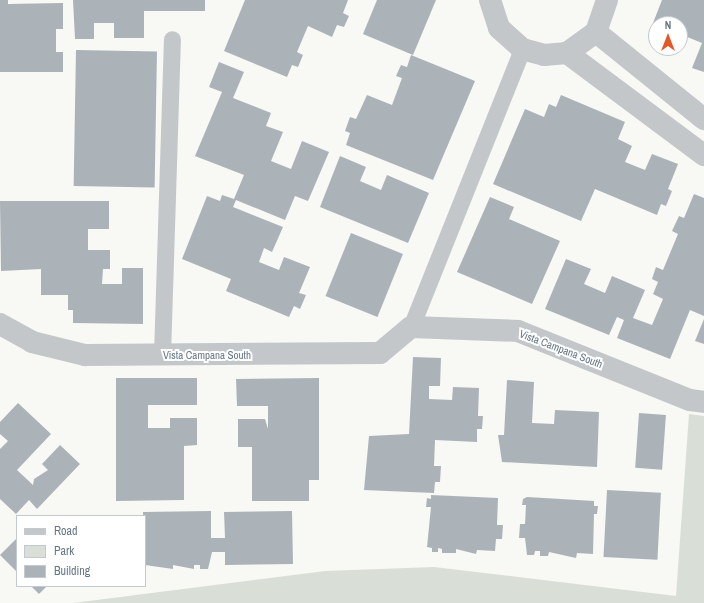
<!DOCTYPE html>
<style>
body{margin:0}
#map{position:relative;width:704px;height:603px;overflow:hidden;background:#f8f8f5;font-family:"Archivo Narrow",sans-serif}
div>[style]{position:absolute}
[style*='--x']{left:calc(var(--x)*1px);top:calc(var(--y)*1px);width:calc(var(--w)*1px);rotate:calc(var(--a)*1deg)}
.green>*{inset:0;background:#d9dfd6}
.building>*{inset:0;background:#abb3b9;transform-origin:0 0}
.lane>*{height:17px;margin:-8.5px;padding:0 8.5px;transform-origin:8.5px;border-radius:8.5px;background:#c3c7ca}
.street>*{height:22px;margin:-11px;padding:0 11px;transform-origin:11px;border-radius:11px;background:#c3c7ca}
span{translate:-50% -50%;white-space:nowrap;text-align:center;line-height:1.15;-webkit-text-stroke:4px #fff;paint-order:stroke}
.street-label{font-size:11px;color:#667786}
.legend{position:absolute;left:16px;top:515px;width:130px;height:72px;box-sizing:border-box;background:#fff;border:1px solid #c2c9cf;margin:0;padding:5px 7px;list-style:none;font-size:12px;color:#667786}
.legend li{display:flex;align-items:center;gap:8px;height:20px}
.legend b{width:20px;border:1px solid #c2c9cf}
.north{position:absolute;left:648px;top:16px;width:40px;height:40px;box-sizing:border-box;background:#fff;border:1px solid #c2c9cf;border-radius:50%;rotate:0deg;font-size:11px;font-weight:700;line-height:16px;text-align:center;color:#667786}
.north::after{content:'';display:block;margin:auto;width:14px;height:18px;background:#e35829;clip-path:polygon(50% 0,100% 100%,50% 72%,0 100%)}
</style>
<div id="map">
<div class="green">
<i style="clip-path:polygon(689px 414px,704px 416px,704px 603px,73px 603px,325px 571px,434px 567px,676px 596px)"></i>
</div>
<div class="building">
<i style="clip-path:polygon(0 0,8px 0,8px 4px,63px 3px,63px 29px,56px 29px,56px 52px,63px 52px,63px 72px,0 72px)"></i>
<i style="clip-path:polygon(73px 0,205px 0,205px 11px,144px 11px,144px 38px,114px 38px,114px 23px,94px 23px,94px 39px,75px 39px)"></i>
<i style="clip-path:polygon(245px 0,348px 0,343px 13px,349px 16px,344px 27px,337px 25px,332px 37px,308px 26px,297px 52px,303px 55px,298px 67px,292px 65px,287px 77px,224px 51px)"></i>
<i style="clip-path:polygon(377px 0,436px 0,413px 55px,363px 34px)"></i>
<i style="clip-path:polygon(662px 0,704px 0,704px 72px,692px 68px,702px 43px,680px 34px,680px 24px,653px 23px)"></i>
<i style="left:76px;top:50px;width:81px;height:136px;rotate:1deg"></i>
<i style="clip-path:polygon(411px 55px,475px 81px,433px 180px,346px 145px,350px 133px,345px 131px,350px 117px,356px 119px,367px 95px,392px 105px,402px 78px,396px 76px,401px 65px,407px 67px)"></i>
<i style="clip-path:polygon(219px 62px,244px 72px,233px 98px,271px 113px,266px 126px,283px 132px,271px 161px,291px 169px,302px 141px,329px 152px,308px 201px,295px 196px,285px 220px,236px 200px,233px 207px,283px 227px,272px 252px,264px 248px,259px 262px,279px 270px,284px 257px,310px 267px,299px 293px,306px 295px,300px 309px,294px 306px,289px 317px,226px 291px,231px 279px,182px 259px,207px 196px,220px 201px,222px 195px,234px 199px,244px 175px,195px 156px,222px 92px,209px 87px)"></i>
<i style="clip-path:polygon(561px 95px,625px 122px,618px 139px,632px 146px,625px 162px,645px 170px,652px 154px,678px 164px,668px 189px,672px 191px,666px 206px,661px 204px,657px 215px,595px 189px,581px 221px,493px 184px,525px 109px,544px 117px,549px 104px,556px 107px)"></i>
<i style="clip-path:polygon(340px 156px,366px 167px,360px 181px,381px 190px,387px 175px,429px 193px,408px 243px,320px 207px)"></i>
<i style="clip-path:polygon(694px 194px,704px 198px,704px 316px,690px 310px,670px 359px,617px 338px,624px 320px,617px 317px,609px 335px,545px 309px,566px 259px,591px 269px,584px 284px,605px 293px,612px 276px,645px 290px,633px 318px,652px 325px,663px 299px,653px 294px,658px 282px,652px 279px,656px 267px,663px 270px,678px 234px,672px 231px,679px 216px,684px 218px)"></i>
<i style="clip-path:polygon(490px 197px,514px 207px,509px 219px,560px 241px,532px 304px,457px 272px)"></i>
<i style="clip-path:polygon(0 201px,109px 201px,109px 229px,88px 229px,88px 250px,110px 250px,110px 269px,103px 269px,102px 284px,122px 284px,122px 268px,143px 268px,143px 324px,73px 323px,73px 310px,68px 310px,68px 295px,41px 295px,41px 269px,1px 271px)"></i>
<i style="left:351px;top:233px;width:56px;height:68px;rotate:22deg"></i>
<i style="clip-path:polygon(704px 319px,704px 344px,695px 341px)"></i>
<i style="clip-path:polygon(413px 357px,441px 358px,440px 386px,429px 386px,429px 399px,452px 400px,453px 387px,479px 388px,478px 416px,483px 416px,482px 429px,477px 429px,477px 442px,435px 440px,434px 466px,441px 466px,440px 482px,435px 482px,434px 493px,364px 490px,369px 436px,409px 434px)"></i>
<i style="clip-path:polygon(116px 378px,197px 378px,197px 405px,148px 405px,148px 428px,170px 428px,170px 418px,197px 418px,197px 445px,184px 446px,184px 500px,116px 501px)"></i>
<i style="clip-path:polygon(319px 378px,319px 480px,309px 480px,309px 501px,252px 501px,252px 447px,238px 447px,238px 419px,265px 419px,268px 429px,268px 406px,237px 406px,236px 379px)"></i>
<i style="clip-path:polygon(507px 380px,534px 382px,532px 423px,554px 424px,555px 410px,599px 412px,597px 467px,502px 462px,498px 435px,504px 435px)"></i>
<i style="clip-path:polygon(18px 403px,51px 434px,17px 470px,33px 485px,34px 479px,48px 470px,42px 464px,60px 445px,80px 464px,37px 509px,29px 500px,16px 514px,0 499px,0 449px,8px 441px,0 434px,0 422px)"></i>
<i style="left:639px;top:413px;width:27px;height:55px;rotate:4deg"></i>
<i style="left:607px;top:490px;width:54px;height:67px;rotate:3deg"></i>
<i style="clip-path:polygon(431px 495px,498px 498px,497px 525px,503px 525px,502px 539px,496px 539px,495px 551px,477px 550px,476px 554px,456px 549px,456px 553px,442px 553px,442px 549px,438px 548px,438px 552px,432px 552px,432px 548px,427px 547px,431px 507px,426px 507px,427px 498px,431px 499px)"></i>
<i style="clip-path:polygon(527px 497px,594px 501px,594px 506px,598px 506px,597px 514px,594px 514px,593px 554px,577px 553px,576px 558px,549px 552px,548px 556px,540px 556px,540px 551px,535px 551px,534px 555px,527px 555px,525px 538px,519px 538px,520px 524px,525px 524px,526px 505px,522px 505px,523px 499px)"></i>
<i style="clip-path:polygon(211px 511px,211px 538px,225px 538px,224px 512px,292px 511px,293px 564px,225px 565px,225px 552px,212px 552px,208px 569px,200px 569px,200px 565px,194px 565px,194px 569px,173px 565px,173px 569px,145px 565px,143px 512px)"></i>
<i style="clip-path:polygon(17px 538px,17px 572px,0 555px)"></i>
<i style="clip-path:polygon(31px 586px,47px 586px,39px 594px)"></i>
</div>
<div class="lane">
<i style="--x:411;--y:327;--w:299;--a:-68.2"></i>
<i style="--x:162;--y:355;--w:316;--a:-88.2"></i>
</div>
<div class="street">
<i style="--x:490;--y:0;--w:29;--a:72"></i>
<i style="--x:499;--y:28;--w:31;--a:42"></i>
<i style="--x:522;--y:49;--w:23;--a:15"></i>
<i style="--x:544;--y:55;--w:23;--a:-5"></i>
<i style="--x:567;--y:53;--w:36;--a:-36"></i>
<i style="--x:596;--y:32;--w:34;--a:-71"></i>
<i style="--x:596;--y:32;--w:139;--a:38.9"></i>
<i style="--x:567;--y:53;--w:171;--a:36.7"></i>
<i style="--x:0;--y:324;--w:37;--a:29"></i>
<i style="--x:32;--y:342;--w:55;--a:13.8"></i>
<i style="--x:85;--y:355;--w:295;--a:-0.4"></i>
<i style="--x:380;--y:353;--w:40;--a:-40"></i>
<i style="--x:411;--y:327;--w:107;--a:2.1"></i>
<i style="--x:518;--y:331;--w:185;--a:21.9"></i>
<i style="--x:690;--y:400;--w:14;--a:8"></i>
</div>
<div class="street-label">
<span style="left:561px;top:349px;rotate:21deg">Vista Campana South</span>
<span style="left:207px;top:355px">Vista Campana South</span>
</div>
<ul class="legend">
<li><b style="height:5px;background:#c3c7ca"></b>Road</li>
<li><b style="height:11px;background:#d9dfd6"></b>Park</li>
<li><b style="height:11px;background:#abb3b9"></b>Building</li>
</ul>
<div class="north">N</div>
</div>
